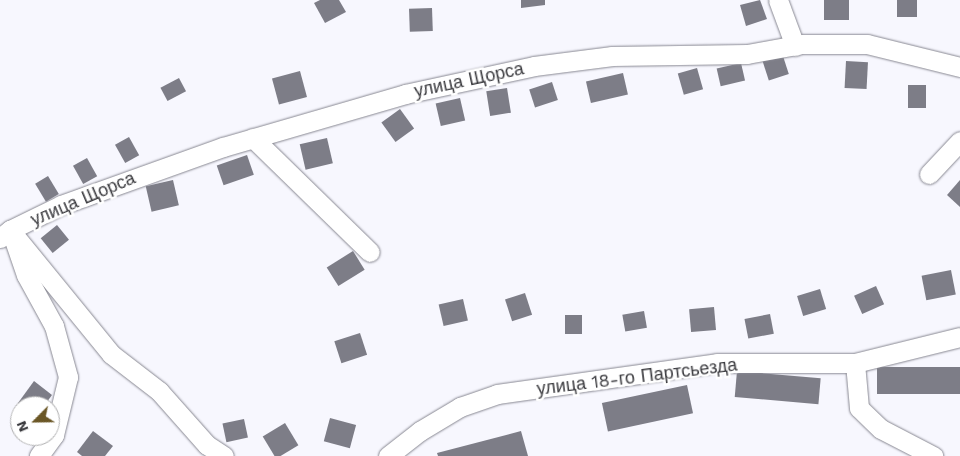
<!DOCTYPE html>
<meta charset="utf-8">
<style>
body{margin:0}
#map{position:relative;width:960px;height:456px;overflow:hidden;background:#f7f7fe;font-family:"Work Sans",sans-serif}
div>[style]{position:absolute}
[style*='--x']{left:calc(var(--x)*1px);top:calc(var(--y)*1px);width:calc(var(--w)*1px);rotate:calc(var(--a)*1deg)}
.building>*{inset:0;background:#7d7d87;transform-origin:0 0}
.roads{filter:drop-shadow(0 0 1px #888892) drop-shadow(0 0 1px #888892)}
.minor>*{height:19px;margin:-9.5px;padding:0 9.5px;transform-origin:9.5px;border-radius:9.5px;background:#fff}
span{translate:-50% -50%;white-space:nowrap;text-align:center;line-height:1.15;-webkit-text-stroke:5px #fff;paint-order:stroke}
.street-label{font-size:18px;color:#3b3b3f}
.north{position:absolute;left:10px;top:396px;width:50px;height:50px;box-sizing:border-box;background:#fff;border:1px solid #b1b1b2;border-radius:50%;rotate:247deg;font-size:14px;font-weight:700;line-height:20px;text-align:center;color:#3b3b3f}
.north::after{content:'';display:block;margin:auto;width:18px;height:22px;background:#6b5726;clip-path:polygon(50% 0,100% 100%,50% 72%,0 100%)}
</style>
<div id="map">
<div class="building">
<i style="clip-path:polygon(320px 0,339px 0,346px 12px,325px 23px,314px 3px)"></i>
<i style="clip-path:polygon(521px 0,545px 0,545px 5px,521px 8px)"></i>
<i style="clip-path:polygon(760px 0,767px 19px,746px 26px,740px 5px)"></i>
<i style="left:824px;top:0;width:25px;height:20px"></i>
<i style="left:897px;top:0;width:20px;height:17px"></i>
<i style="left:432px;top:8px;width:23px;height:23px;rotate:88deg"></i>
<i style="left:782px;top:53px;width:22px;height:21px;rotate:72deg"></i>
<i style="left:846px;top:61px;width:22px;height:27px;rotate:3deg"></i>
<i style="left:741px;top:63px;width:18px;height:25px;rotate:77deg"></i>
<i style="left:697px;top:68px;width:22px;height:20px;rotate:74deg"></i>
<i style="left:300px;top:71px;width:27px;height:29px;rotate:75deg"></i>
<i style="left:623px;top:73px;width:22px;height:38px;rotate:77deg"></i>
<i style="left:179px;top:78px;width:15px;height:21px;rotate:62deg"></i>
<i style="left:552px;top:82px;width:19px;height:24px;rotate:72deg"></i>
<i style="left:908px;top:85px;width:18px;height:23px"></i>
<i style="left:507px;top:88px;width:25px;height:21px;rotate:81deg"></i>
<i style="left:460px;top:98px;width:23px;height:25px;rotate:77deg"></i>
<i style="left:400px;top:109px;width:24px;height:23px;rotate:54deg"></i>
<i style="left:129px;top:137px;width:21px;height:16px;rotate:61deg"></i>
<i style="left:327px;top:138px;width:26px;height:28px;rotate:77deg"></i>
<i style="left:247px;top:155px;width:21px;height:32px;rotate:71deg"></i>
<i style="left:87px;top:158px;width:21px;height:16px;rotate:61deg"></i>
<i style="left:48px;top:176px;width:21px;height:15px;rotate:59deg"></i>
<i style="left:173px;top:180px;width:26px;height:28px;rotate:77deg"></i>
<i style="clip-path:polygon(960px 180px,960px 207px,947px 195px)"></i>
<i style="left:57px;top:225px;width:19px;height:21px;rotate:51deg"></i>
<i style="left:353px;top:251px;width:22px;height:31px;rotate:58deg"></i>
<i style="left:951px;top:270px;width:25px;height:30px;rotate:79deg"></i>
<i style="left:876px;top:286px;width:20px;height:24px;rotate:66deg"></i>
<i style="left:820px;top:289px;width:21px;height:24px;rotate:73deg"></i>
<i style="left:525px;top:293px;width:23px;height:21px;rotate:72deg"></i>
<i style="left:463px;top:299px;width:22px;height:25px;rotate:77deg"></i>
<i style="left:714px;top:307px;width:23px;height:25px;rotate:85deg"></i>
<i style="left:644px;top:311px;width:17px;height:22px;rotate:80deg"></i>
<i style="left:770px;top:314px;width:20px;height:26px;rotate:79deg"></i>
<i style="left:565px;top:315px;width:17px;height:19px"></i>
<i style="left:360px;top:333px;width:23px;height:27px;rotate:72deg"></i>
<i style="left:960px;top:367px;width:27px;height:83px;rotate:90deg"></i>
<i style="left:737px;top:371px;width:84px;height:26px;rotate:5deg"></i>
<i style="clip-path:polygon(34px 381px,52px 395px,44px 406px,22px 406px,18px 403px)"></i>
<i style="left:687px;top:385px;width:29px;height:87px;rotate:78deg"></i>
<i style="left:330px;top:418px;width:27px;height:24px;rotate:15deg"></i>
<i style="left:244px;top:419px;width:19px;height:22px;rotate:78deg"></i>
<i style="left:285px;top:423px;width:26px;height:26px;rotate:59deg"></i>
<i style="clip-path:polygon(93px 431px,113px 446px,105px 456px,82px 456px,77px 452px)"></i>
<i style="clip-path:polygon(521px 431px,528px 456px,438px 456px,437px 453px)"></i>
</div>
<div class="roads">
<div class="minor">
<i style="--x:778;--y:0;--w:49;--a:69.7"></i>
<i style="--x:253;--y:138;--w:163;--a:44.3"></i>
<i style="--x:929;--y:174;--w:45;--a:-46.8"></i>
<i style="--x:10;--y:230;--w:160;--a:50.8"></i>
<i style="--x:111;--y:354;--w:61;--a:37.6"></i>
<i style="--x:159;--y:391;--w:72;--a:48.4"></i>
<i style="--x:207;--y:445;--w:20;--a:33"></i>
<i style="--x:0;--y:238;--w:13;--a:-39"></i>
<i style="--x:10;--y:230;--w:57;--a:-26.1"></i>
<i style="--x:61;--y:205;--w:172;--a:-19.7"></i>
<i style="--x:223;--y:147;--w:190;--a:-16.2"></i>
<i style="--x:405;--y:94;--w:132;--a:-12.2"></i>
<i style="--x:534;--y:66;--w:79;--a:-7.3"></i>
<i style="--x:612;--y:56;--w:135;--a:-0.8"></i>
<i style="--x:747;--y:54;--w:56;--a:-10.3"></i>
<i style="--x:802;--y:44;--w:65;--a:0"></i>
<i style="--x:867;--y:44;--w:96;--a:13.9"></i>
<i style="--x:15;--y:243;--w:34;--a:71"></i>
<i style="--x:26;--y:275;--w:58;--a:61.2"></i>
<i style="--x:54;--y:326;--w:53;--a:74.6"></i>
<i style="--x:68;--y:377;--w:60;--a:103.6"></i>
<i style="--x:54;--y:435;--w:26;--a:126"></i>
<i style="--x:855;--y:363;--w:45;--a:84.9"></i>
<i style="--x:859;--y:408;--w:30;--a:44"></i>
<i style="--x:881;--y:429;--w:59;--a:27.4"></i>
<i style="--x:388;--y:456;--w:41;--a:-38"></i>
<i style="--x:420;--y:431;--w:47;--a:-31"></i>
<i style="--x:460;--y:407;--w:39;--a:-19"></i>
<i style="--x:497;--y:394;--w:222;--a:-8"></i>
<i style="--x:717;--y:363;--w:138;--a:0"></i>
<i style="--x:855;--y:363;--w:108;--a:-13.9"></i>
</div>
</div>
<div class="street-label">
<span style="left:469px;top:80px;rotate:-12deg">улица Щорса</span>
<span style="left:83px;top:199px;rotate:-23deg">улица Щорса</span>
<span style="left:637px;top:377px;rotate:-7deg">улица 18-го Партсьезда</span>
</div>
<div class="north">N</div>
</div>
